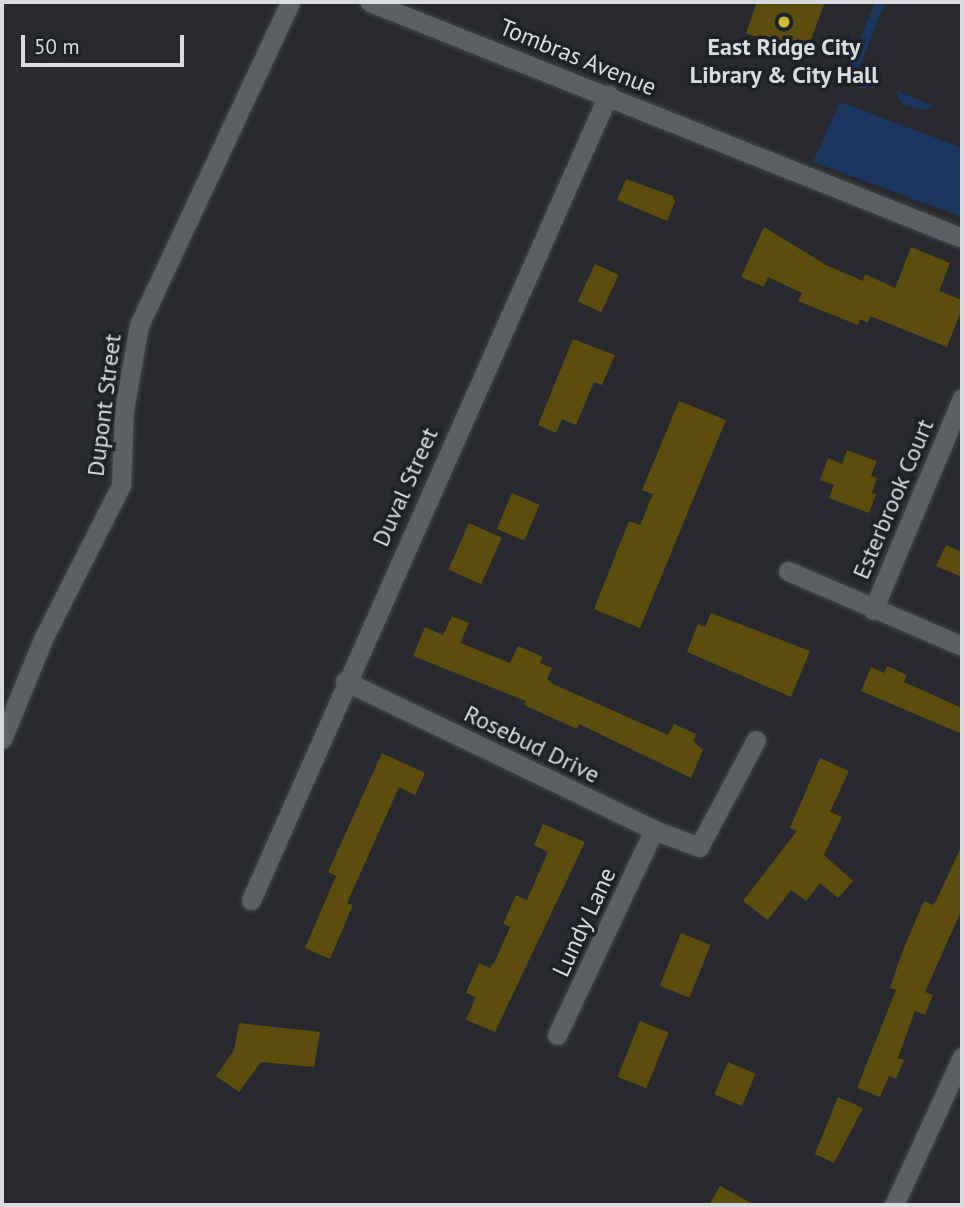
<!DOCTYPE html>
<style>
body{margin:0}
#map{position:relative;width:964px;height:1207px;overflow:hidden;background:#282a2f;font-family:"PT Sans",sans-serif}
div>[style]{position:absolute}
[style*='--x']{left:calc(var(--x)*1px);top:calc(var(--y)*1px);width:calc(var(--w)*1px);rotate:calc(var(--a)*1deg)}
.green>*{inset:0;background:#1b3760}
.building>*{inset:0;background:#5a4d0d;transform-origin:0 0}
.roads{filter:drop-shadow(0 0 2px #44474b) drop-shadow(0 0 2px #44474b)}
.street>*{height:19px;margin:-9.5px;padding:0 9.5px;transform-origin:9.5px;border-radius:9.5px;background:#5c5f64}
.dots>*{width:19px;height:19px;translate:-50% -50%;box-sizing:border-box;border:4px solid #1e2125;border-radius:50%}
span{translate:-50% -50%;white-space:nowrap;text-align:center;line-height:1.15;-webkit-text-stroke:7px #1e2125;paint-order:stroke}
.poi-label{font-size:24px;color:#d9dbde;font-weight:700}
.street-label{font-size:24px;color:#d9dbde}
.frame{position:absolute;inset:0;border:4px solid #d9dbde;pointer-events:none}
.scale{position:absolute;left:21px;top:35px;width:163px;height:32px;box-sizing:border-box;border:4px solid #d9dbde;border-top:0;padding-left:9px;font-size:21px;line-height:24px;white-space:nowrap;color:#d9dbde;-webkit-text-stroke:5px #1e2125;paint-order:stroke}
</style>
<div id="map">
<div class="green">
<i style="clip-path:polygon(875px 2px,885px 2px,856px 76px,874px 84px,863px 89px,848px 81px,846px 73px)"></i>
<i style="clip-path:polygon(896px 91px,932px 105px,924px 111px,902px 104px)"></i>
<i style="clip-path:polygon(840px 102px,962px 148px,962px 217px,813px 162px)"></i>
</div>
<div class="building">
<i style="clip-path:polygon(757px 2px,825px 2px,805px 56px,746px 33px)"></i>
<i style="clip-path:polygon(626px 179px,673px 196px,675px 202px,667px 221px,617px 200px)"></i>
<i style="clip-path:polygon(764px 227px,826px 265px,863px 281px,865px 274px,895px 288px,911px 247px,950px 263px,939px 291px,962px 300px,962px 308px,947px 347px,870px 316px,868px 323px,860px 319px,858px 325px,798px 301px,802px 293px,768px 277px,764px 287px,741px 277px)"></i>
<i style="left:595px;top:264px;width:26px;height:41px;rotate:25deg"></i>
<i style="clip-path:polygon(573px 339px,615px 355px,602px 385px,594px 382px,576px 425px,562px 419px,556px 433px,538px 425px)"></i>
<i style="clip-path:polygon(679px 401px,726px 420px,640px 628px,594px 609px,629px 521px,640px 525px,653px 494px,642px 490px)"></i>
<i style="clip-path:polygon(847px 450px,877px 461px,871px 476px,877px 478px,872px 493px,876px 494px,869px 513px,829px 498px,834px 485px,820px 480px,828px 458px,842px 464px)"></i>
<i style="left:512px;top:493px;width:30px;height:39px;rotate:23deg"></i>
<i style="left:469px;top:523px;width:36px;height:51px;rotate:24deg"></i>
<i style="clip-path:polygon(946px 545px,962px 552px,962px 577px,936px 566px)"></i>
<i style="clip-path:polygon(711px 613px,810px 651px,791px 697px,687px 652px,698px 624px,705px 627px)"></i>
<i style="clip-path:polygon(452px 616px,469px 623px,460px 643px,510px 663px,518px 646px,543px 657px,540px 663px,552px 668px,547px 679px,553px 684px,668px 735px,674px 724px,696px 734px,693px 741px,703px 750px,691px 778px,579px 724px,577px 729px,524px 705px,526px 701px,413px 656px,425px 627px,443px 635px)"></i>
<i style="clip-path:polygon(887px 666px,907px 675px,904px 682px,962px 708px,962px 734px,861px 691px,871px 667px,884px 673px)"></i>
<i style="clip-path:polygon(382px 753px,425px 773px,415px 795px,399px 787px,347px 903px,353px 905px,330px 959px,305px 948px,336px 876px,328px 872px)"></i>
<i style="clip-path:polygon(820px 758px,849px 771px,830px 812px,842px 817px,824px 855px,853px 881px,838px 898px,820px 883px,806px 901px,791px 890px,768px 920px,743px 901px,797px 831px,790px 828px)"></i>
<i style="clip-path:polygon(543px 824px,585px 842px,495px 1032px,466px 1020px,476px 997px,466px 993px,479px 963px,490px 968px,496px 959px,510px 927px,503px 924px,516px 895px,527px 900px,548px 852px,534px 845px)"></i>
<i style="clip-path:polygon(962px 845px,962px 909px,925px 992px,933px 995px,925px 1015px,915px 1011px,898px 1058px,904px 1060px,896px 1079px,889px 1076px,880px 1097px,857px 1088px,896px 990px,890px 988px,903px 950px,924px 901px,933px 905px,936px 901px)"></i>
<i style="left:681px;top:933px;width:32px;height:57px;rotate:22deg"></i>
<i style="left:640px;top:1021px;width:31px;height:60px;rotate:22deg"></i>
<i style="clip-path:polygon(239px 1023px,320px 1032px,314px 1067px,261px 1062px,239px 1092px,216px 1076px,234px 1050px)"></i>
<i style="left:728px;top:1062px;width:30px;height:35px;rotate:23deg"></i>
<i style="clip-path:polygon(838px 1097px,863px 1108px,834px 1163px,815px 1154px)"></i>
<i style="clip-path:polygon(720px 1186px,755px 1205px,709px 1205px)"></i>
</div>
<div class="roads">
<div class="street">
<i style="--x:370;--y:2;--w:637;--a:21.73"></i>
<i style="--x:788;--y:571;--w:189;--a:23.3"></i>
<i style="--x:873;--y:610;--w:230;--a:-67.2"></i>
<i style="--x:345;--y:681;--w:343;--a:25.7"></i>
<i style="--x:654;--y:830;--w:48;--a:20.7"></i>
<i style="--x:699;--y:847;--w:121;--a:-62"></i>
<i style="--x:2;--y:739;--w:108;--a:-67.7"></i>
<i style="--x:43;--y:639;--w:173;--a:-63.1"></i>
<i style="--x:121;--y:485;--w:75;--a:-87.7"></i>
<i style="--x:124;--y:410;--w:86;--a:-80"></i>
<i style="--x:139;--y:325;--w:357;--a:-64.9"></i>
<i style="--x:251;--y:900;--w:881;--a:-66.08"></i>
<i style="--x:557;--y:1035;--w:227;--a:-64.7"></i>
<i style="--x:894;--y:1205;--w:163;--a:-65.3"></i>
</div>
</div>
<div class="dots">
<i style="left:784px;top:22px;background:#d1b736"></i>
</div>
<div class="poi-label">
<span style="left:784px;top:61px">East Ridge City<br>Library &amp; City Hall</span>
</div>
<div class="street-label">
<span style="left:578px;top:57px;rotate:22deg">Tombras Avenue</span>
<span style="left:104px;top:405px;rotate:-83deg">Dupont Street</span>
<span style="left:405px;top:487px;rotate:-66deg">Duval Street</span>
<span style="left:893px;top:499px;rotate:-67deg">Esterbrook Court</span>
<span style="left:532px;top:744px;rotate:26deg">Rosebud Drive</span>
<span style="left:584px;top:922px;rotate:-65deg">Lundy Lane</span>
</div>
<div class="frame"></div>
<div class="scale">50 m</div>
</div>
